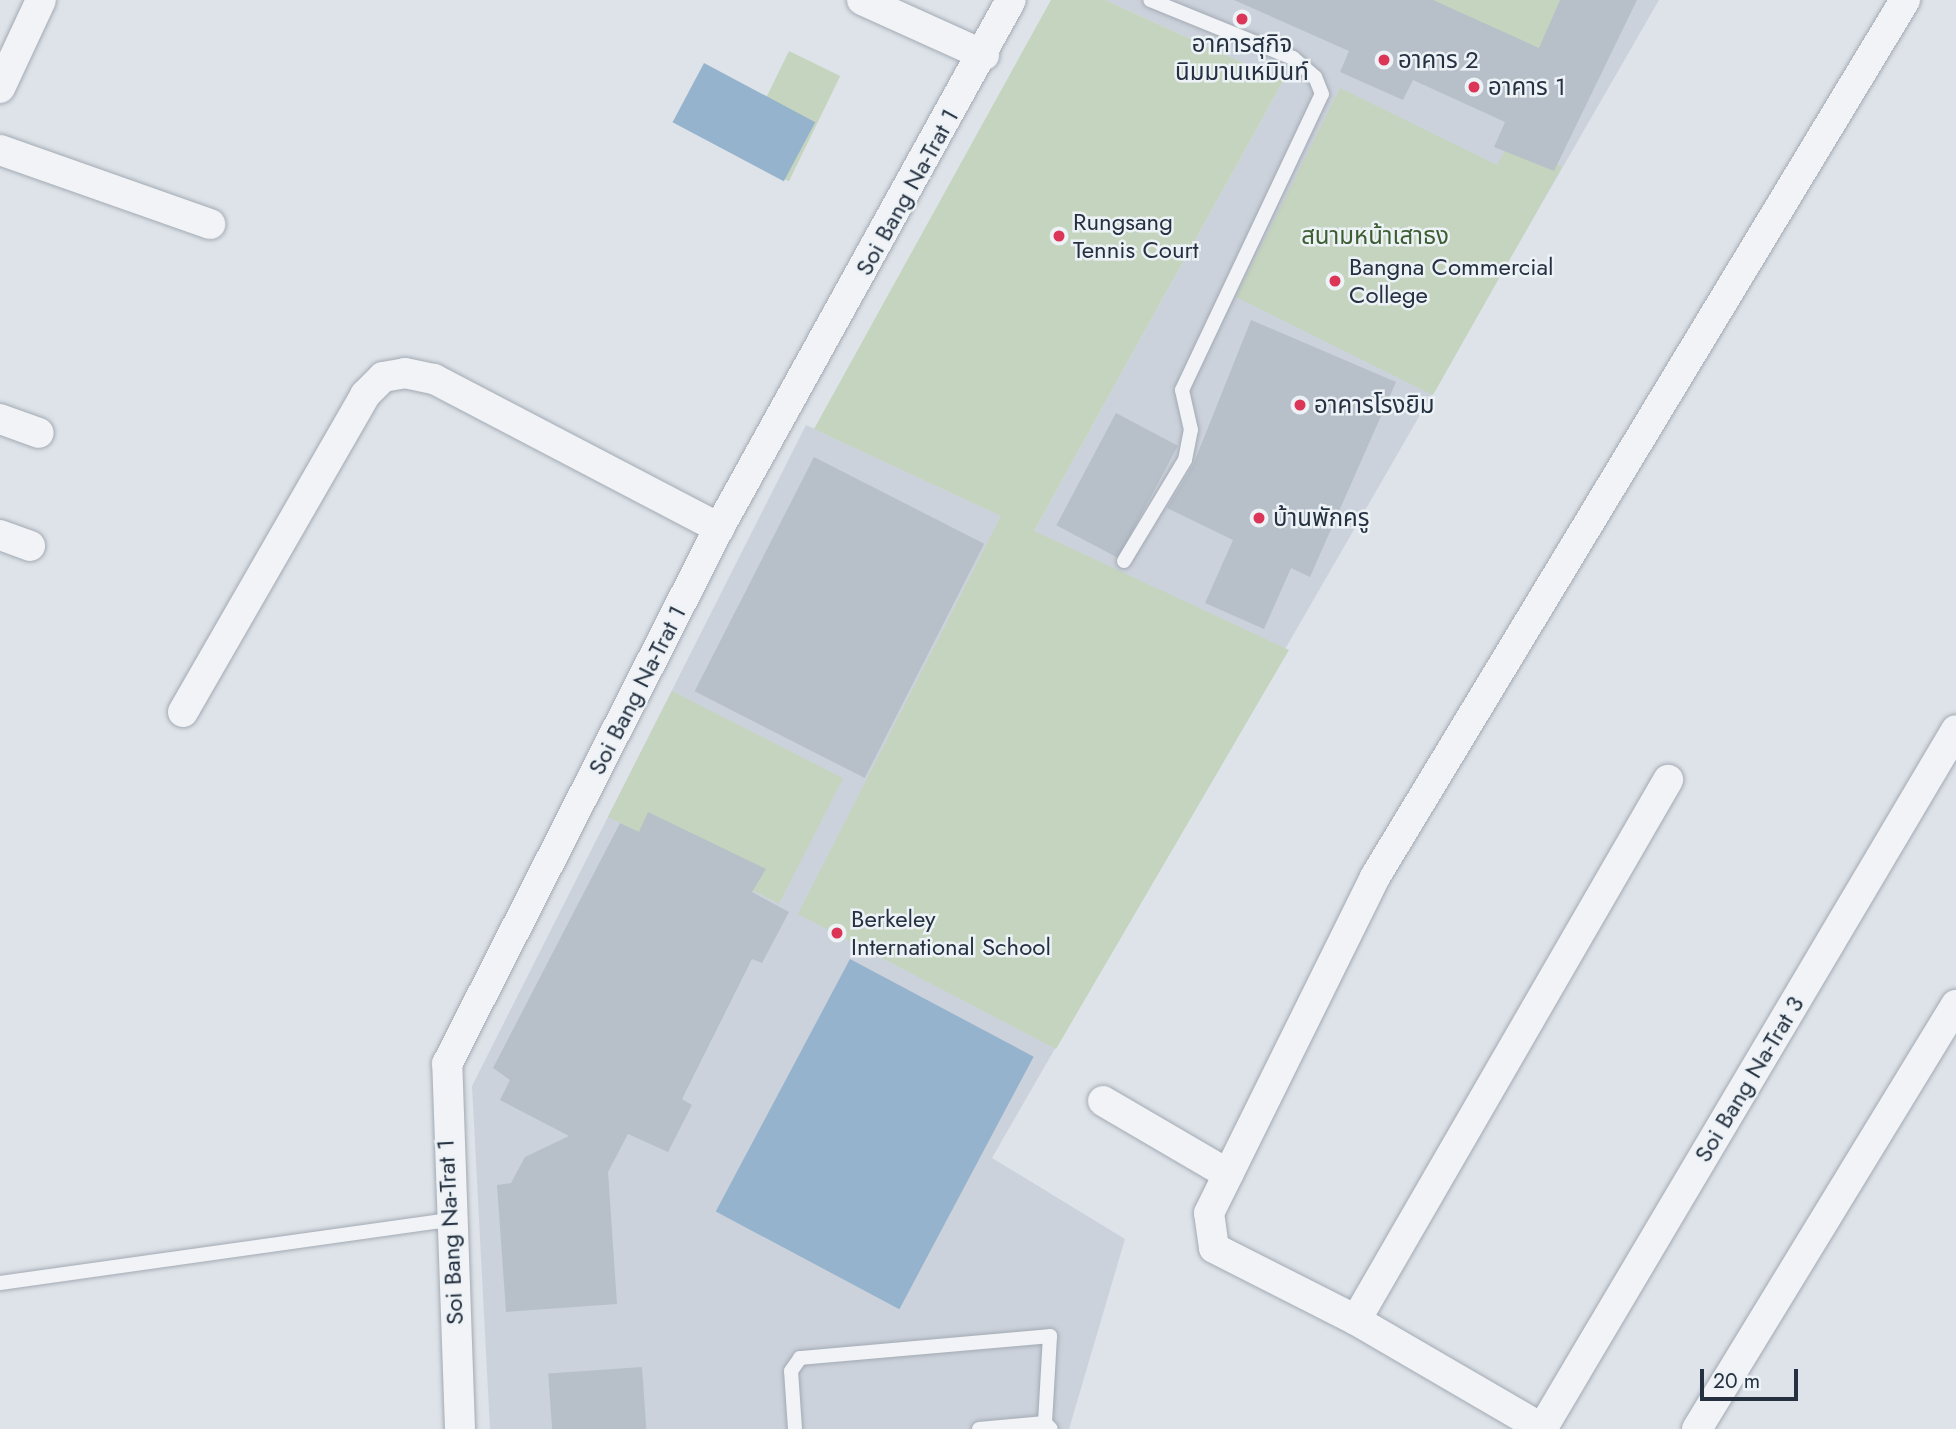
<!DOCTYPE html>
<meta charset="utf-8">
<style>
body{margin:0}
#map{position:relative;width:1956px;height:1429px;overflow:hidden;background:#dee3e9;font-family:Jost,"Noto Sans Thai",sans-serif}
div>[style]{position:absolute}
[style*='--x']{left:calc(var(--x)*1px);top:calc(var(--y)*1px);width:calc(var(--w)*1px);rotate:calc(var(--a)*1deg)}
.built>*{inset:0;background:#ccd2db}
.green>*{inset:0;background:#c5d4be;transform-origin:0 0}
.water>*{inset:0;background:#95b3cd;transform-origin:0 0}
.building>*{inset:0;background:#b7bfc9;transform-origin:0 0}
.roads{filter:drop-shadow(0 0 2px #a3aab3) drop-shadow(0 0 2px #a3aab3)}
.service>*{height:14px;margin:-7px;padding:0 7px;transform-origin:7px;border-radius:7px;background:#f1f3f7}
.minor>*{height:30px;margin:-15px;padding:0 15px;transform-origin:15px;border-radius:15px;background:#f1f3f7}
.dots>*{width:19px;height:19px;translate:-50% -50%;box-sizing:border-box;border:4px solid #edf2f6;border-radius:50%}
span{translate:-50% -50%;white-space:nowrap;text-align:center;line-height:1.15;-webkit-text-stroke:5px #edf2f6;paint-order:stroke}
.poi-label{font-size:24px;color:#253141}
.left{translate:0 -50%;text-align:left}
.street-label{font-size:24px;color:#253141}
.park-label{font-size:24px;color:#3c5e31}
.scale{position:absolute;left:1700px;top:1369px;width:98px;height:32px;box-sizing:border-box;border:4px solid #253141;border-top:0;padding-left:9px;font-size:21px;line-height:24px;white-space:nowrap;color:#253141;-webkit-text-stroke:5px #edf2f6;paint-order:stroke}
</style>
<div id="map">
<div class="built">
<i style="clip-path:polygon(1105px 0,1659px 0,992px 1158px,1125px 1239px,1069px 1429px,490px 1429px,472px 1086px,806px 425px,1034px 531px,1283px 81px)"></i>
</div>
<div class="green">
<i style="clip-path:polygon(1051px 0,1105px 0,1283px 81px,1034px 531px,1289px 650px,1056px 1049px,798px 914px,1001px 516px,814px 429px)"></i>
<i style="clip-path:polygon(1428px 0,1582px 0,1556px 56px)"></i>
<i style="left:789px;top:51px;width:57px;height:117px;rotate:26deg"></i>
<i style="clip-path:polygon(1340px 88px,1497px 165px,1513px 136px,1562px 167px,1433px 395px,1236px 297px)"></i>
<i style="left:672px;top:691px;width:192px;height:141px;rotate:27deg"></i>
</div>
<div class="water">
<i style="left:704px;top:63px;width:126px;height:67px;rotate:28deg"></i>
<i style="left:850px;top:959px;width:208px;height:286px;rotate:28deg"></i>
</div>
<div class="building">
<i style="clip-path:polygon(1234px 0,1433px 0,1539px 48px,1560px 0,1637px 0,1554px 171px,1494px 147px,1505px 122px,1413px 80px,1403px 100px,1340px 72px,1349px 51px)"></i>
<i style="clip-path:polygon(1251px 320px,1396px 382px,1310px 577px,1291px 568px,1264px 629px,1205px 603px,1233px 540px,1167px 508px,1193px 465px)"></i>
<i style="left:1116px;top:413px;width:70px;height:127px;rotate:28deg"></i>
<i style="left:814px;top:457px;width:191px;height:263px;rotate:27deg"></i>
<i style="clip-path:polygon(648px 812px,766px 869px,752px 892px,789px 912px,762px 963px,752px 959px,682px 1099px,692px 1105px,668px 1152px,628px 1134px,608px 1172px,617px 1304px,506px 1312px,497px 1185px,511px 1183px,525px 1157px,569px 1136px,500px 1100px,510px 1080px,493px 1068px,620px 823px,639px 832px)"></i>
<i style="left:642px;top:1367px;width:62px;height:94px;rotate:86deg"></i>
</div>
<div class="roads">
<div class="service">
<i style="--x:1124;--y:561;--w:118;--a:-58.9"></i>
<i style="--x:1185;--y:460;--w:31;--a:-79"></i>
<i style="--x:1191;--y:430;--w:41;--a:-102.7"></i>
<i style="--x:1182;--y:390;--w:327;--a:-64.7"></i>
<i style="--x:1322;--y:94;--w:18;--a:-112"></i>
<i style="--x:1315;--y:77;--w:29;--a:-139"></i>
<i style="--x:1293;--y:58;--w:154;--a:-157.9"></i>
<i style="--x:0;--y:1283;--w:454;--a:-8"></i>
<i style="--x:795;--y:1429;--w:58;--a:-93.9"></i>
<i style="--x:791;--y:1371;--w:16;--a:-55"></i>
<i style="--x:800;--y:1358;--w:251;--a:-5"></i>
<i style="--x:1050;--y:1336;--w:87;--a:93.3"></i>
<i style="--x:1045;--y:1423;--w:8;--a:45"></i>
<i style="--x:979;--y:1429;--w:66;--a:-5.2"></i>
</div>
<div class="minor">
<i style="--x:862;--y:0;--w:134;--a:24.3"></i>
<i style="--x:0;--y:88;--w:97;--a:-65"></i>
<i style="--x:0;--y:150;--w:223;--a:19.4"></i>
<i style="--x:0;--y:419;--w:41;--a:19.7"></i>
<i style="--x:0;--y:535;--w:32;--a:20"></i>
<i style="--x:183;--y:712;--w:366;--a:-60.1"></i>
<i style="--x:365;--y:395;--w:25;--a:-45"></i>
<i style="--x:383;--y:377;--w:22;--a:-10"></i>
<i style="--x:405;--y:373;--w:30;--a:12"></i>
<i style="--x:434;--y:379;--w:322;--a:27.6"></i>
<i style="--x:1103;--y:1101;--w:145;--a:30.3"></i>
<i style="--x:1356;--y:1320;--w:624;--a:-59.98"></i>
<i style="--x:460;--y:1429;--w:365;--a:-92"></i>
<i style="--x:447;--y:1064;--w:601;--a:-63.09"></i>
<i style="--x:719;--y:528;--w:603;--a:-61.06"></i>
<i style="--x:1542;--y:1429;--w:812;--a:-59.36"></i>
<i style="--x:1543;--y:1429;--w:216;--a:-149.8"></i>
<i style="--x:1356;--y:1320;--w:159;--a:-153.1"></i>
<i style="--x:1214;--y:1248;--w:35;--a:-98"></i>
<i style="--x:1209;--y:1213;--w:375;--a:-63.7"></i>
<i style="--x:1375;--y:877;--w:1025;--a:-58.85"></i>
<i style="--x:1697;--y:1429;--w:497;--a:-58.6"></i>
</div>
</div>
<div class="dots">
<i style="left:1242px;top:19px;background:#db3658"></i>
<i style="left:1384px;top:60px;background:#db3658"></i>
<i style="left:1474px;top:87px;background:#db3658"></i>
<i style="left:1059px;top:236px;background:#db3658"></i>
<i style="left:1335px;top:281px;background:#db3658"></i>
<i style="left:1300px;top:405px;background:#db3658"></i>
<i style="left:1259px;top:518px;background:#db3658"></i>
<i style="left:837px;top:933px;background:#db3658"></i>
</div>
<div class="poi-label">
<span style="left:1242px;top:58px">อาคารสุกิจ<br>นิมมานเหมินท์</span>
<span class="left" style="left:1398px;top:60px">อาคาร 2</span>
<span class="left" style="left:1488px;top:87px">อาคาร 1</span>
<span class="left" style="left:1073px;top:236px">Rungsang<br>Tennis Court</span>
<span class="left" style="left:1349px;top:281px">Bangna Commercial<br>College</span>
<span class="left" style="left:1314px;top:405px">อาคารโรงยิม</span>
<span class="left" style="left:1273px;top:518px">บ้านพักครู</span>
<span class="left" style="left:851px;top:933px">Berkeley<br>International School</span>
</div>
<div class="street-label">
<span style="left:907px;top:192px;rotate:-61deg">Soi Bang Na-Trat 1</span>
<span style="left:637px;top:690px;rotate:-63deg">Soi Bang Na-Trat 1</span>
<span style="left:1749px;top:1079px;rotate:-59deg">Soi Bang Na-Trat 3</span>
<span style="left:450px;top:1232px;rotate:-93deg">Soi Bang Na-Trat 1</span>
</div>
<div class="park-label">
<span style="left:1375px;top:236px">สนามหน้าเสาธง</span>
</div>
<div class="scale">20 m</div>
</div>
